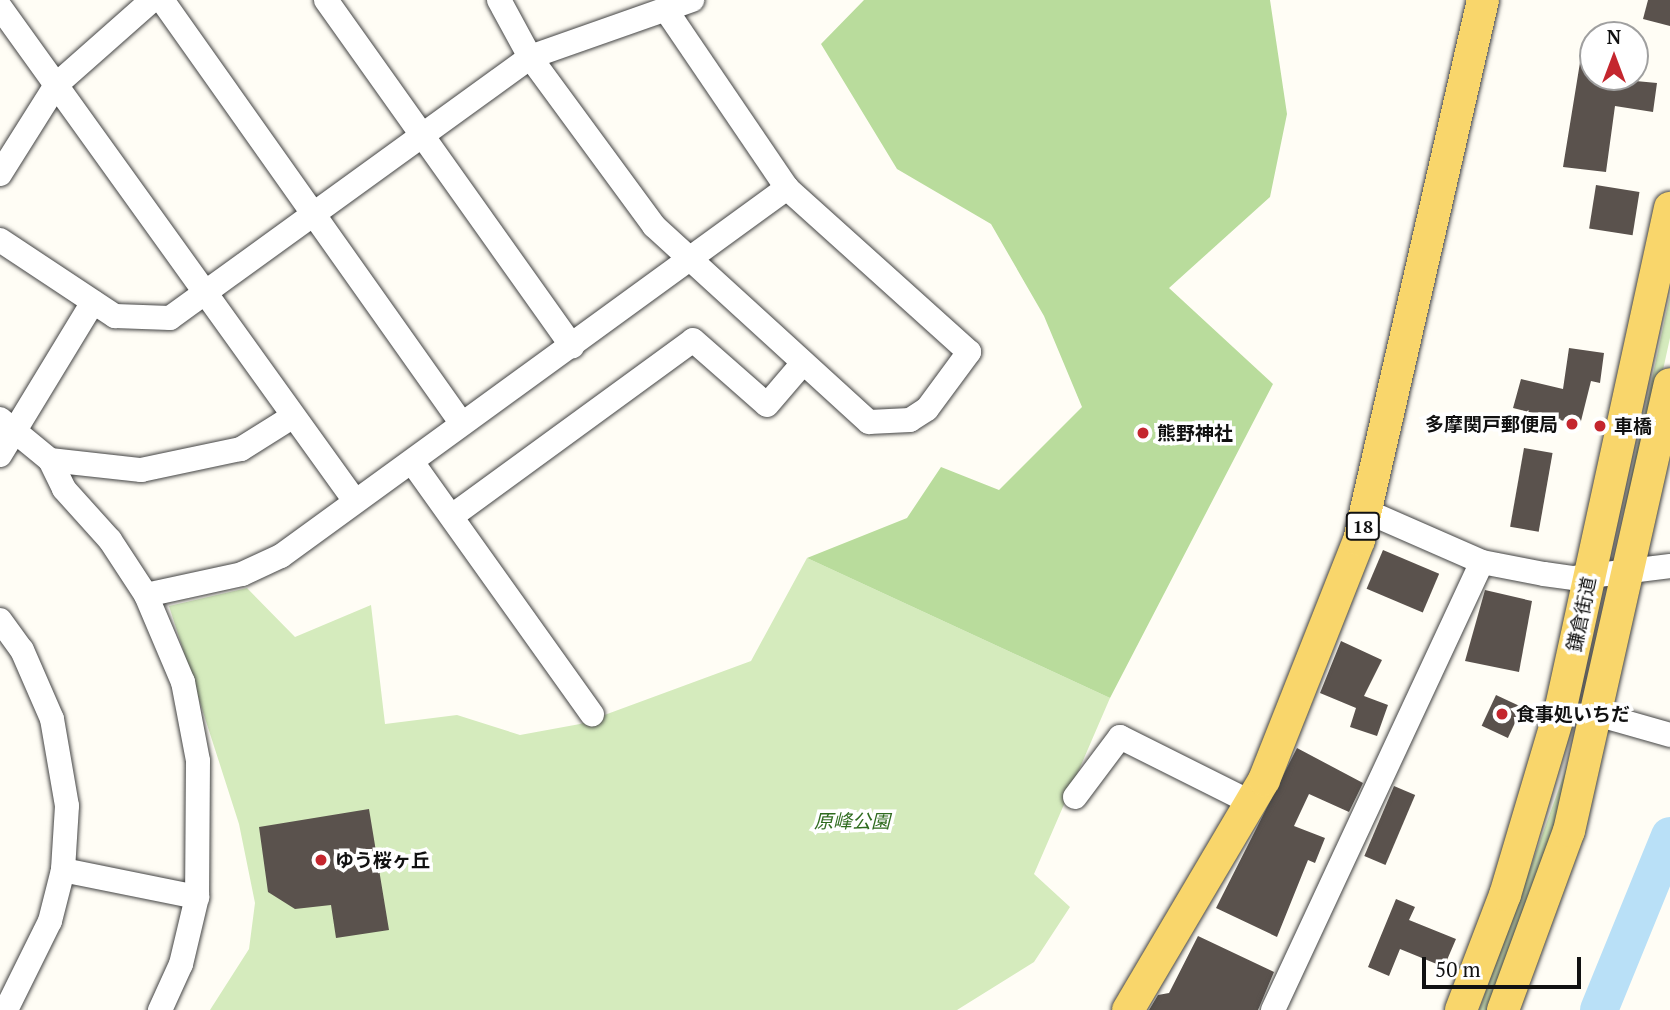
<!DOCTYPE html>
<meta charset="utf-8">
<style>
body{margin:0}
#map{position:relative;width:1670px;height:1010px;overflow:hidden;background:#fffdf5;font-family:"PT Serif","Noto Sans JP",serif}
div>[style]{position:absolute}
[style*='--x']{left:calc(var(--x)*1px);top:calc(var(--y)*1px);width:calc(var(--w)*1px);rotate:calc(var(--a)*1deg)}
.green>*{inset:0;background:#d5ebbd}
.forest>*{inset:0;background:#b9dc9c}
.river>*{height:38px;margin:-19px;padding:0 19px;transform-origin:19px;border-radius:19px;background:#b9e0f7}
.building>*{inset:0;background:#5a524d;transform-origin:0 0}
.roads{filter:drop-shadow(0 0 2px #444) drop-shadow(0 0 2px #444)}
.minor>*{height:24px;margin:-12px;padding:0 12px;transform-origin:12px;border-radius:12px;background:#fff}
.major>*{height:32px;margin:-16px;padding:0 16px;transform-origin:16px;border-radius:16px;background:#f9d66b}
.dots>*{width:19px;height:19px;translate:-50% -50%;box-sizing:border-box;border:4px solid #fff;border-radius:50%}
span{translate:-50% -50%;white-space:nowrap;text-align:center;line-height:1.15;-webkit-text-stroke:7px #fff;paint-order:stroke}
.shield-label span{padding:2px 5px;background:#fff;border:2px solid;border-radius:5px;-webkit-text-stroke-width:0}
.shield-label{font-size:18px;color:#111;font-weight:700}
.poi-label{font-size:19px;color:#111;font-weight:700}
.right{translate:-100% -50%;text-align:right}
.left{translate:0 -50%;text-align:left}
.street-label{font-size:19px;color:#111}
.park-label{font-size:19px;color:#2f6b1f;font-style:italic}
.north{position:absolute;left:1579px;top:21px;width:70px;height:70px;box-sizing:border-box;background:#fff;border:2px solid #a0a0a0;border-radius:50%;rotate:0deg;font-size:19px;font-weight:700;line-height:28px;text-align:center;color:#111}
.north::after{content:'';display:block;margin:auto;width:24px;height:32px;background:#c4262e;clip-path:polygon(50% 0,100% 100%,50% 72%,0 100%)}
.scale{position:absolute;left:1422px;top:957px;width:159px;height:32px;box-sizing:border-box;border:4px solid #111;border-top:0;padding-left:9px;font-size:21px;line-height:24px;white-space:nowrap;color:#111;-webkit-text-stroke:5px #fff;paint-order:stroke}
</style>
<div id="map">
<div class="green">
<i style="clip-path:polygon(1670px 295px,1670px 338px,1632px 511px,1624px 509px)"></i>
<i style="clip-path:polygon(807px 558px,1110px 698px,1034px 874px,1070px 907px,1034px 962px,957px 1010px,210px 1010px,249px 949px,255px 903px,239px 824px,169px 606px,247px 588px,295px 637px,371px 605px,385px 724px,457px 715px,520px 735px,580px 724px,751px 661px)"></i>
<i style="clip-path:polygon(1570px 758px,1577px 760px,1492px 1010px,1479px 1010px)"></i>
</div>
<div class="forest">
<i style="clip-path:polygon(864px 0,1270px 0,1287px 114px,1270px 197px,1169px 288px,1273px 384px,1110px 698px,807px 558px,907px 518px,941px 467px,999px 490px,1082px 407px,1044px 316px,991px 224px,897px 169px,821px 44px)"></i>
</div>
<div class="river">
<i style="--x:1599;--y:1010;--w:188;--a:-67.8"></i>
</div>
<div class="building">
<i style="clip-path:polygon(1648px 0,1670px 0,1670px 26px,1643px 19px)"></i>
<i style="clip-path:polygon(1583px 44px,1593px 45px,1593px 77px,1657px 83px,1653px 112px,1615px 106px,1606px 172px,1563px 167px)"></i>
<i style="left:1596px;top:185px;width:44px;height:44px;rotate:9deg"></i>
<i style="clip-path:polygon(1569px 348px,1604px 353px,1600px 383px,1591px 381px,1580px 425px,1513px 408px,1521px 379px,1563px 389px)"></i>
<i style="left:1524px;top:448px;width:29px;height:80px;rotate:10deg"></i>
<i style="left:1383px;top:550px;width:61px;height:42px;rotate:23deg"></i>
<i style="clip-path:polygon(1485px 590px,1532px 601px,1519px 672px,1465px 661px)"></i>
<i style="clip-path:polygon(1341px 641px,1382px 660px,1364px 696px,1388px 705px,1377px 736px,1350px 727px,1356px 708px,1320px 693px)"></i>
<i style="left:1496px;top:695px;width:29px;height:34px;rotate:25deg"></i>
<i style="clip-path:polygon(1297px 748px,1363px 783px,1349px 812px,1309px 794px,1294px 826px,1325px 838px,1315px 863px,1308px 860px,1277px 937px,1216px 908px)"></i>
<i style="left:1394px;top:786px;width:23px;height:76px;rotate:23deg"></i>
<i style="clip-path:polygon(369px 809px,389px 930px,336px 938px,331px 905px,295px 909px,268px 892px,259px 827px)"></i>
<i style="clip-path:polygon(1396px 899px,1415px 907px,1409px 920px,1456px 939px,1444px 967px,1400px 949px,1389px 976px,1368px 967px)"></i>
<i style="clip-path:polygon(1198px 936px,1274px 972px,1258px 1010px,1149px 1010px,1158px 995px,1169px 993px)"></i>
</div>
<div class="roads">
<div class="minor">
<i style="--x:162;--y:0;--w:519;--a:54.72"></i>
<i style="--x:326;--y:0;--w:425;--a:54.6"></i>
<i style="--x:499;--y:0;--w:65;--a:61.5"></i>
<i style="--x:530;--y:57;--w:210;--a:53.7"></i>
<i style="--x:654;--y:226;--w:291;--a:42.4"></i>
<i style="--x:869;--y:422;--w:41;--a:-2.8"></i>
<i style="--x:910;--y:420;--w:20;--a:-33"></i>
<i style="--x:927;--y:409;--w:71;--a:-53.6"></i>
<i style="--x:969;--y:352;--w:245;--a:-138"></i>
<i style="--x:787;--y:188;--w:215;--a:-124.2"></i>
<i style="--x:0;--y:7;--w:608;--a:54.3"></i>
<i style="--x:0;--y:174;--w:105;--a:-57.8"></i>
<i style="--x:56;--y:85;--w:128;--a:-41.5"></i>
<i style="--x:0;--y:240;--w:138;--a:33.5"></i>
<i style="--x:115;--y:316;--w:55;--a:2.1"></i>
<i style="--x:170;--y:318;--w:445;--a:-35.9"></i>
<i style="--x:530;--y:57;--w:172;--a:-19.4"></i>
<i style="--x:0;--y:419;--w:65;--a:39.4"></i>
<i style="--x:50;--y:460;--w:92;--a:6.3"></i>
<i style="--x:141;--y:470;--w:102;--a:-11.9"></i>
<i style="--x:241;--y:449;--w:60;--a:-32.1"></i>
<i style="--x:0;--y:455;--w:179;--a:-58.7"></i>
<i style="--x:50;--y:460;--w:32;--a:64"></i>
<i style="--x:64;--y:489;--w:69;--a:48"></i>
<i style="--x:110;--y:540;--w:66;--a:56.8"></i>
<i style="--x:146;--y:595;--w:95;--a:67"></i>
<i style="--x:183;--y:682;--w:80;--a:79.2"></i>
<i style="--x:198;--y:761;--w:136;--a:90.4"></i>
<i style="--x:197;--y:897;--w:69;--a:103.4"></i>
<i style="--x:181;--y:964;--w:51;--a:114.5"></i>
<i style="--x:412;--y:462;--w:310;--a:54.5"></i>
<i style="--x:1368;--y:512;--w:124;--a:23.7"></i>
<i style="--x:1482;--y:562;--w:63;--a:11"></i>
<i style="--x:1544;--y:574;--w:30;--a:8"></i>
<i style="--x:1574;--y:578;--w:97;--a:-7.1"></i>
<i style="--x:452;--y:516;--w:298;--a:-36.1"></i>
<i style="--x:693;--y:340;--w:98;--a:41.3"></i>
<i style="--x:767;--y:405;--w:55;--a:-49.4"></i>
<i style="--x:146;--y:595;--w:98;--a:-12.3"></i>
<i style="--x:242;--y:574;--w:43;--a:-24.8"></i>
<i style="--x:281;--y:556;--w:626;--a:-36.03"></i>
<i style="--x:0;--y:620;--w:37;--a:54"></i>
<i style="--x:22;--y:650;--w:75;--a:66.5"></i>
<i style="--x:52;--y:719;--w:88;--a:80.2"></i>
<i style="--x:67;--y:806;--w:64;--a:93.6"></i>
<i style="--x:63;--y:870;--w:53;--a:104.3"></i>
<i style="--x:50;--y:921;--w:99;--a:116.3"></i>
<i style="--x:1600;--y:715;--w:73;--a:15.9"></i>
<i style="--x:1075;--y:797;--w:75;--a:-53.1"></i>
<i style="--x:1120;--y:737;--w:148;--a:26.6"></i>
<i style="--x:63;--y:870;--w:137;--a:11.4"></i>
<i style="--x:1273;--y:1010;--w:494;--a:-65"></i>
</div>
<div class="major">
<i style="--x:1128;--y:1010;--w:267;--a:-59.4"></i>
<i style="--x:1264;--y:780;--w:258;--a:-68.4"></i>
<i style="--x:1359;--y:540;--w:554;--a:-77.07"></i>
<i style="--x:1461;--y:1010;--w:123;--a:-69.1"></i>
<i style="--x:1505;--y:895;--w:196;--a:-73.4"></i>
<i style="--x:1561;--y:707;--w:511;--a:-77.68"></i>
<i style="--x:1503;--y:1010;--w:191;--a:-69.8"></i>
<i style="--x:1569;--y:831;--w:458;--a:-77.3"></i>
</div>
</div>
<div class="dots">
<i style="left:1572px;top:424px;background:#c4262e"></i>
<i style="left:1600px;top:426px;background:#c4262e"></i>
<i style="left:1143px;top:433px;background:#c4262e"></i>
<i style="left:1502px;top:714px;background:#c4262e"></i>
<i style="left:321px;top:860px;background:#c4262e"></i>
</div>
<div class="shield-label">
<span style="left:1363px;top:526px">18</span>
</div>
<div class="poi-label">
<span class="right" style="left:1558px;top:424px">多摩関戸郵便局</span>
<span class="left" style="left:1614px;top:426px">車橋</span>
<span class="left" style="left:1157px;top:433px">熊野神社</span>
<span class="left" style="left:1516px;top:714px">食事処いちだ</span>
<span class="left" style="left:335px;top:860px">ゆう桜ヶ丘</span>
</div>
<div class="street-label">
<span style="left:1581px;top:614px;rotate:-78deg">鎌倉街道</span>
</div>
<div class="park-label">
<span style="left:852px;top:821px">原峰公園</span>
</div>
<div class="north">N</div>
<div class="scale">50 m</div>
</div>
